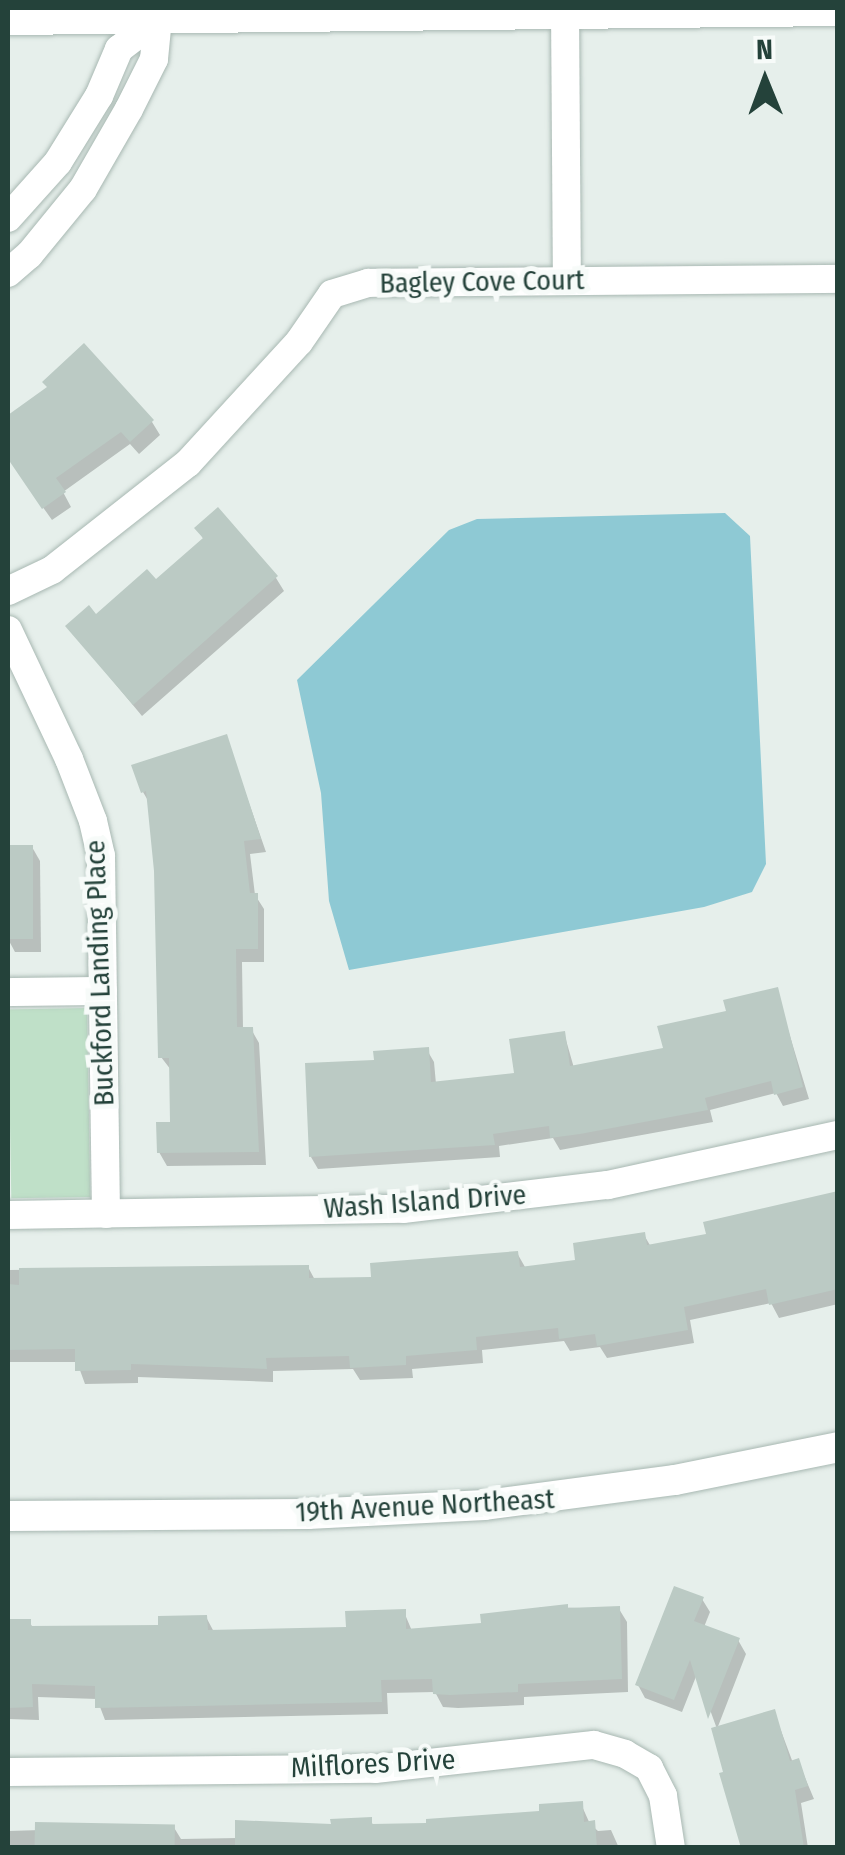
<!DOCTYPE html>
<style>
body{margin:0}
#map{position:relative;width:845px;height:1855px;overflow:hidden;background:#e6efeb;font-family:"Fira Sans Condensed",sans-serif}
div>[style]{position:absolute}
[style*='--x']{left:calc(var(--x)*1px);top:calc(var(--y)*1px);width:calc(var(--w)*1px);rotate:calc(var(--a)*1deg)}
.green>*{inset:0;background:#bfe0c8;transform-origin:0 0}
.water>*{inset:0;background:#8ec9d4}
.shadow>*{inset:0;background:#0003;transform-origin:0 0}
.building>*{inset:0;background:#bbcac4;transform-origin:0 0}
.roads{filter:drop-shadow(0 0 2px #a8b8b2) drop-shadow(0 0 2px #a8b8b2)}
.minor>*{height:28px;margin:-14px;padding:0 14px;transform-origin:14px;border-radius:14px;background:#fff}
.tertiary>*{height:30px;margin:-15px;padding:0 15px;transform-origin:15px;border-radius:15px;background:#fff}
span{translate:-50% -50%;white-space:nowrap;text-align:center;line-height:1.15;-webkit-text-stroke:10px #f7fbf9;paint-order:stroke}
.street-label{font-size:28px;color:#24423a}
.frame{position:absolute;inset:0;border:10px solid #24423a;pointer-events:none}
.north{position:absolute;left:715px;top:30px;width:100px;height:100px;-webkit-text-stroke:8px #f7fbf9;paint-order:stroke;rotate:359deg;font-size:28px;font-weight:700;line-height:40px;text-align:center;color:#24423a}
.north::after{content:'';display:block;margin:auto;width:35px;height:45px;background:#24423a;clip-path:polygon(50% 0,100% 100%,50% 72%,0 100%)}
</style>
<div id="map">
<div class="green">
<i style="left:87px;top:1008px;width:189px;height:79px;rotate:89deg"></i>
</div>
<div class="water">
<i style="clip-path:polygon(725px 513px,750px 536px,766px 864px,752px 892px,704px 907px,349px 970px,329px 901px,321px 793px,297px 680px,449px 530px,477px 519px)"></i>
</div>
<div class="shadow">
<i style="clip-path:polygon(49px 389px,152px 422px,160px 435px,139px 454px,130px 444px,63px 492px,71px 507px,52px 520px,8px 458px,8px 418px)"></i>
<i style="clip-path:polygon(197px 528px,276px 578px,284px 591px,142px 716px,68px 627px,96px 617px,156px 583px,204px 540px)"></i>
<i style="left:836px;top:647px;width:2px;height:106px"></i>
<i style="clip-path:polygon(226px 737px,266px 852px,250px 854px,255px 895px,264px 909px,264px 962px,242px 962px,243px 1029px,251px 1029px,259px 1043px,266px 1165px,167px 1166px,159px 1152px,172px 1125px,171px 1070px,161px 1057px,157px 870px,150px 804px,143px 792px)"></i>
<i style="clip-path:polygon(32px 847px,40px 861px,41px 952px,15px 952px,8px 939px,8px 848px)"></i>
<i style="left:835px;top:916px;width:3px;height:53px"></i>
<i style="clip-path:polygon(776px 990px,809px 1099px,783px 1106px,776px 1093px,710px 1110px,713px 1122px,560px 1150px,553px 1138px,499px 1146px,500px 1157px,318px 1169px,311px 1157px,377px 1063px,427px 1050px,434px 1062px,436px 1084px,517px 1075px,564px 1033px,574px 1068px,666px 1050px)"></i>
<i style="clip-path:polygon(838px 1192px,838px 1304px,779px 1318px,771px 1303px,690px 1320px,694px 1343px,607px 1358px,600px 1347px,570px 1351px,564px 1341px,482px 1350px,483px 1363px,412px 1369px,413px 1378px,360px 1380px,353px 1369px,273px 1371px,273px 1382px,138px 1377px,138px 1383px,85px 1384px,77px 1362px,8px 1362px,8px 1270px,308px 1267px,315px 1280px,373px 1279px,517px 1253px,525px 1267px,578px 1263px,644px 1235px,651px 1247px,709px 1236px)"></i>
<i style="clip-path:polygon(702px 1599px,710px 1612px,704px 1627px,738px 1640px,746px 1654px,717px 1729px,697px 1674px,682px 1712px,645px 1698px,638px 1685px)"></i>
<i style="clip-path:polygon(542px 1607px,619px 1609px,627px 1622px,628px 1692px,524px 1697px,524px 1705px,458px 1708px,443px 1707px,435px 1692px,387px 1693px,388px 1714px,105px 1720px,97px 1699px,38px 1697px,39px 1720px,8px 1719px,8px 1622px,29px 1621px,33px 1628px,161px 1627px,206px 1617px,214px 1632px,348px 1630px,404px 1612px,412px 1631px,484px 1626px)"></i>
<i style="clip-path:polygon(774px 1712px,793px 1763px,798px 1761px,814px 1799px,801px 1803px,808px 1848px,737px 1848px,743px 1843px)"></i>
<i style="clip-path:polygon(581px 1804px,590px 1824px,598px 1831px,611px 1830px,619px 1848px,8px 1848px,8px 1831px,173px 1826px,181px 1839px,238px 1838px,370px 1820px,374px 1826px,428px 1825px,541px 1813px)"></i>
</div>
<div class="building">
<i style="clip-path:polygon(84px 343px,154px 420px,130px 442px,121px 432px,56px 478px,66px 492px,42px 509px,8px 459px,8px 415px,47px 387px,42px 382px)"></i>
<i style="clip-path:polygon(218px 507px,278px 576px,133px 705px,65px 626px,89px 605px,96px 614px,147px 569px,156px 579px,203px 538px,194px 528px)"></i>
<i style="clip-path:polygon(227px 734px,261px 839px,244px 841px,250px 893px,258px 893px,258px 949px,236px 949px,237px 1027px,253px 1027px,259px 1152px,157px 1153px,156px 1122px,170px 1122px,169px 1058px,158px 1058px,154px 871px,146px 791px,141px 793px,131px 765px)"></i>
<i style="left:8px;top:845px;width:25px;height:94px"></i>
<i style="clip-path:polygon(778px 987px,803px 1087px,774px 1095px,771px 1081px,705px 1098px,708px 1110px,580px 1134px,550px 1138px,549px 1126px,493px 1134px,495px 1145px,309px 1157px,305px 1063px,374px 1060px,373px 1051px,429px 1047px,431px 1082px,514px 1073px,509px 1039px,565px 1031px,570px 1066px,663px 1048px,657px 1026px,726px 1011px,723px 1000px)"></i>
<i style="clip-path:polygon(838px 1191px,838px 1289px,769px 1305px,766px 1289px,684px 1307px,688px 1330px,597px 1346px,595px 1334px,559px 1339px,558px 1328px,476px 1337px,477px 1350px,406px 1356px,406px 1365px,350px 1368px,349px 1356px,266px 1358px,267px 1369px,131px 1364px,131px 1370px,75px 1371px,75px 1349px,8px 1350px,8px 1284px,19px 1285px,19px 1268px,309px 1265px,309px 1278px,371px 1277px,370px 1263px,518px 1251px,520px 1267px,575px 1260px,573px 1243px,645px 1232px,647px 1245px,706px 1234px,703px 1222px)"></i>
<i style="clip-path:polygon(674px 1586px,704px 1597px,694px 1621px,740px 1638px,708px 1719px,690px 1660px,674px 1700px,635px 1685px)"></i>
<i style="clip-path:polygon(568px 1604px,568px 1608px,620px 1606px,622px 1679px,518px 1684px,518px 1692px,450px 1695px,433px 1694px,432px 1679px,381px 1680px,382px 1702px,95px 1708px,95px 1686px,32px 1684px,33px 1707px,8px 1708px,8px 1619px,31px 1619px,31px 1626px,158px 1625px,158px 1616px,207px 1615px,208px 1630px,346px 1627px,345px 1611px,406px 1609px,406px 1629px,481px 1623px,480px 1614px)"></i>
<i style="clip-path:polygon(775px 1709px,790px 1761px,799px 1758px,808px 1786px,795px 1790px,804px 1848px,741px 1848px,719px 1773px,723px 1772px,711px 1728px)"></i>
<i style="clip-path:polygon(583px 1801px,584px 1822px,595px 1820px,597px 1848px,235px 1848px,235px 1820px,331px 1824px,330px 1819px,372px 1817px,372px 1824px,426px 1823px,426px 1819px,539px 1811px,539px 1804px)"></i>
<i style="left:35px;top:1822px;width:140px;height:26px;rotate:1deg"></i>
</div>
<div class="roads">
<div class="minor">
<i style="--x:565;--y:8;--w:273;--a:89.6"></i>
<i style="--x:8;--y:21;--w:830;--a:-0.62"></i>
<i style="--x:8;--y:218;--w:75;--a:-48.2"></i>
<i style="--x:58;--y:162;--w:78;--a:-58.2"></i>
<i style="--x:99;--y:96;--w:51;--a:-66.9"></i>
<i style="--x:119;--y:49;--w:49;--a:-37.6"></i>
<i style="--x:8;--y:273;--w:28;--a:-41"></i>
<i style="--x:29;--y:255;--w:85;--a:-50.7"></i>
<i style="--x:83;--y:189;--w:92;--a:-60.1"></i>
<i style="--x:129;--y:109;--w:56;--a:-63.4"></i>
<i style="--x:154;--y:59;--w:51;--a:-84.4"></i>
<i style="--x:8;--y:591;--w:49;--a:-25.5"></i>
<i style="--x:52;--y:570;--w:173;--a:-38.2"></i>
<i style="--x:188;--y:463;--w:164;--a:-47.5"></i>
<i style="--x:299;--y:342;--w:58;--a:-55.5"></i>
<i style="--x:332;--y:294;--w:38;--a:-17"></i>
<i style="--x:368;--y:283;--w:470;--a:-0.5"></i>
<i style="--x:8;--y:630;--w:143;--a:64.7"></i>
<i style="--x:69;--y:759;--w:66;--a:68.8"></i>
<i style="--x:93;--y:821;--w:36;--a:77"></i>
<i style="--x:101;--y:856;--w:358;--a:89.2"></i>
<i style="--x:8;--y:992;--w:95;--a:-0.6"></i>
<i style="--x:8;--y:1215;--w:395;--a:-0.9"></i>
<i style="--x:403;--y:1209;--w:206;--a:-6.7"></i>
<i style="--x:608;--y:1185;--w:235;--a:-12.3"></i>
<i style="--x:8;--y:1772;--w:367;--a:-0.5"></i>
<i style="--x:375;--y:1769;--w:220;--a:-6.3"></i>
<i style="--x:594;--y:1745;--w:32;--a:16"></i>
<i style="--x:625;--y:1754;--w:28;--a:30"></i>
<i style="--x:649;--y:1768;--w:31;--a:63"></i>
<i style="--x:663;--y:1796;--w:53;--a:81.3"></i>
</div>
<div class="tertiary">
<i style="--x:8;--y:1516;--w:300;--a:-0.4"></i>
<i style="--x:308;--y:1514;--w:177;--a:-2.9"></i>
<i style="--x:485;--y:1505;--w:192;--a:-7.5"></i>
<i style="--x:675;--y:1480;--w:166;--a:-11.4"></i>
</div>
</div>
<div class="street-label">
<span style="left:482px;top:282px;rotate:-1deg">Bagley Cove Court</span>
<span style="left:100px;top:973px;rotate:-92deg">Buckford Landing Place</span>
<span style="left:425px;top:1202px;rotate:-4deg">Wash Island Drive</span>
<span style="left:425px;top:1506px;rotate:-3deg">19th Avenue Northeast</span>
<span style="left:373px;top:1764px;rotate:-3deg">Milflores Drive</span>
</div>
<div class="frame"></div>
<div class="north">N</div>
</div>
